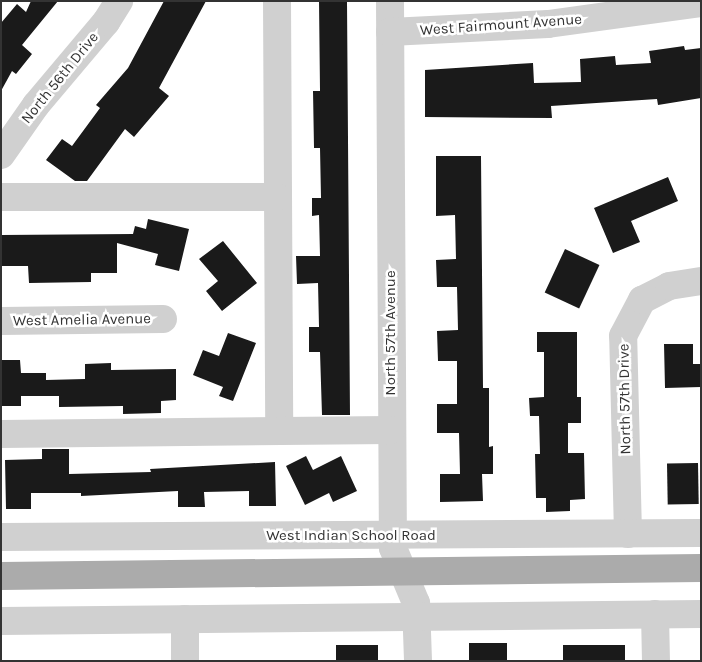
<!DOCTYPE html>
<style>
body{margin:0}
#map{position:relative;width:702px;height:662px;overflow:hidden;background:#fff;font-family:Karla,sans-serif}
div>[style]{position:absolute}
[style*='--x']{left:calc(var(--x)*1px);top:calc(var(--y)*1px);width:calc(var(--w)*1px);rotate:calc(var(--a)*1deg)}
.building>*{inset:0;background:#1a1a1a;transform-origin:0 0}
.minor>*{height:28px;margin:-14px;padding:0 14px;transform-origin:14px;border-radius:14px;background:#d0d0d0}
.major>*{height:28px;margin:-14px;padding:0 14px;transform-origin:14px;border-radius:14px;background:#ababab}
span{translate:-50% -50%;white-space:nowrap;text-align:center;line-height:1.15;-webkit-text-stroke:5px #fff;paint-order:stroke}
.street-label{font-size:15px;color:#333}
.frame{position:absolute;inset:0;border:2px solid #333;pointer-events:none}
</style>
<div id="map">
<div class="building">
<i style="clip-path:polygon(31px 1px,58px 1px,22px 45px,32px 54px,16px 74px,12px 71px,1px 91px,1px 23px,17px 4px,26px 12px)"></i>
<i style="clip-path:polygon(164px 1px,206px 1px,159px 88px,169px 96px,134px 137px,125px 129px,87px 181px,75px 181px,46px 160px,62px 139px,72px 146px,100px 108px,96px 105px,128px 68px)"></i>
<i style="clip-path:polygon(319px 1px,347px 1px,350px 415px,322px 415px,320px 352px,309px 352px,309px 327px,319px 327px,318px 283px,297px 284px,296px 256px,320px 256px,319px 215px,312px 216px,312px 198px,321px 198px,320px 148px,314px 148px,313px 91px,320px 91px)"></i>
<i style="clip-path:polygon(684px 46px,685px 50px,701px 48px,701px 98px,658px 105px,657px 99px,551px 106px,552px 118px,425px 117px,425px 70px,533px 63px,534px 83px,581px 82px,580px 59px,615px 56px,616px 65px,651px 63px,649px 51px)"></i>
<i style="clip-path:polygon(436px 156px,481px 156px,483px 388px,489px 388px,489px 447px,493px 446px,493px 474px,482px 474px,483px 501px,440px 502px,440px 474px,460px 474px,459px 433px,437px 433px,437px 404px,457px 404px,457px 361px,438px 361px,437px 331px,458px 330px,457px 287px,437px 287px,436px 260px,456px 259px,455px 215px,436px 216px)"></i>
<i style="clip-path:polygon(668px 177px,678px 201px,631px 221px,640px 242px,613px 253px,594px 208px)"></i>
<i style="clip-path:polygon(148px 219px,189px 229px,179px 271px,155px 265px,158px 254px,117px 243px,117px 273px,91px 273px,91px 282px,29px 283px,28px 266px,1px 266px,1px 235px,133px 234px,135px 226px,146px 229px)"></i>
<i style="clip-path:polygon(223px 241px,257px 283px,222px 311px,206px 291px,218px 281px,199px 259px)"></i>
<i style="left:565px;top:249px;width:38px;height:48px;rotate:25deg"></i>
<i style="clip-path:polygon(537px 332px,577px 332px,577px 397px,581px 397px,581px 423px,568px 423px,568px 453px,584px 453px,585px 499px,570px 500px,570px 511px,546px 512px,546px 498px,536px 498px,535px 454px,540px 454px,539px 416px,530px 416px,529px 398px,544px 397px,544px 352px,537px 352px)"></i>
<i style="clip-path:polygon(228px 333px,256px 343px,233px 401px,219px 396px,223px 387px,193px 375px,203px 350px,219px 356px)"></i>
<i style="clip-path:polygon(664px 344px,693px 344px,693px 364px,701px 364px,701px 387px,665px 388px)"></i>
<i style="clip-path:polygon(1px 360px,20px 360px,21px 373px,46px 373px,46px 380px,85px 379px,85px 364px,111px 363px,111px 370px,176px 369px,176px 400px,161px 401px,161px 413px,123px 414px,123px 406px,59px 407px,59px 396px,21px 396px,21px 406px,1px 406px)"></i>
<i style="clip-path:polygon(42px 449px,69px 449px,69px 474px,151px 472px,150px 469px,275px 462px,276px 506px,249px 506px,249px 491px,204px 492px,205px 507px,178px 507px,178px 491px,81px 496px,81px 493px,31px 493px,31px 509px,6px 509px,5px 460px,42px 459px)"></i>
<i style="clip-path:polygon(306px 456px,313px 470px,341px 456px,357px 491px,333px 502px,329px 493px,305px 505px,286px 466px)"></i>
<i style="left:698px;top:463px;width:41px;height:31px;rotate:89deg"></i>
<i style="left:507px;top:643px;width:18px;height:38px;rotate:90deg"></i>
<i style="left:378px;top:645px;width:16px;height:42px;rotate:90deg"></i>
<i style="left:625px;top:645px;width:16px;height:62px;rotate:90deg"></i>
</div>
<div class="minor">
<i style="--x:277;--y:1;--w:430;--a:89.7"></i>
<i style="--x:390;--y:1;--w:547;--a:89.69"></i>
<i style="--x:393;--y:548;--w:60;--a:67.3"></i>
<i style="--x:416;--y:603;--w:58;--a:88"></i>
<i style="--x:390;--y:32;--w:158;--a:-2.9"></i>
<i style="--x:548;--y:24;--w:154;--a:-7.8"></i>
<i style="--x:1;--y:155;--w:61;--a:-55"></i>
<i style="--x:36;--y:105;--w:109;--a:-49.9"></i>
<i style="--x:106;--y:22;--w:25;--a:-58"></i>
<i style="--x:1;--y:197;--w:276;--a:0"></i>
<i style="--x:1;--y:321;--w:162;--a:-0.7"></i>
<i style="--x:1;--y:434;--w:390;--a:-0.6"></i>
<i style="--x:628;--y:534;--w:198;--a:-91.4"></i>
<i style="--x:623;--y:336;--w:41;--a:-62.2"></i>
<i style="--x:642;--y:300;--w:30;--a:-27"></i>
<i style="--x:669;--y:286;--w:32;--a:-9"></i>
<i style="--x:1;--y:537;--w:700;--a:-0.33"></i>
<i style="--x:655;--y:614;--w:47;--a:88.8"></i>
<i style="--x:185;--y:619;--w:42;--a:90"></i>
<i style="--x:1;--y:621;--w:700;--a:-0.57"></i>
</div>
<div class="major">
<i style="--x:1;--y:576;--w:700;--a:-0.65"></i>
</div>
<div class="street-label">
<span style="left:501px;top:25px;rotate:-4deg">West Fairmount Avenue</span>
<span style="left:60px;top:78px;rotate:-51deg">North 56th Drive</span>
<span style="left:82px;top:320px;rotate:-1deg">West Amelia Avenue</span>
<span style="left:391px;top:333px;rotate:-90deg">North 57th Avenue</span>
<span style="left:625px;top:399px;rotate:-91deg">North 57th Drive</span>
<span style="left:351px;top:536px">West Indian School Road</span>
</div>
<div class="frame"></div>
</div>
